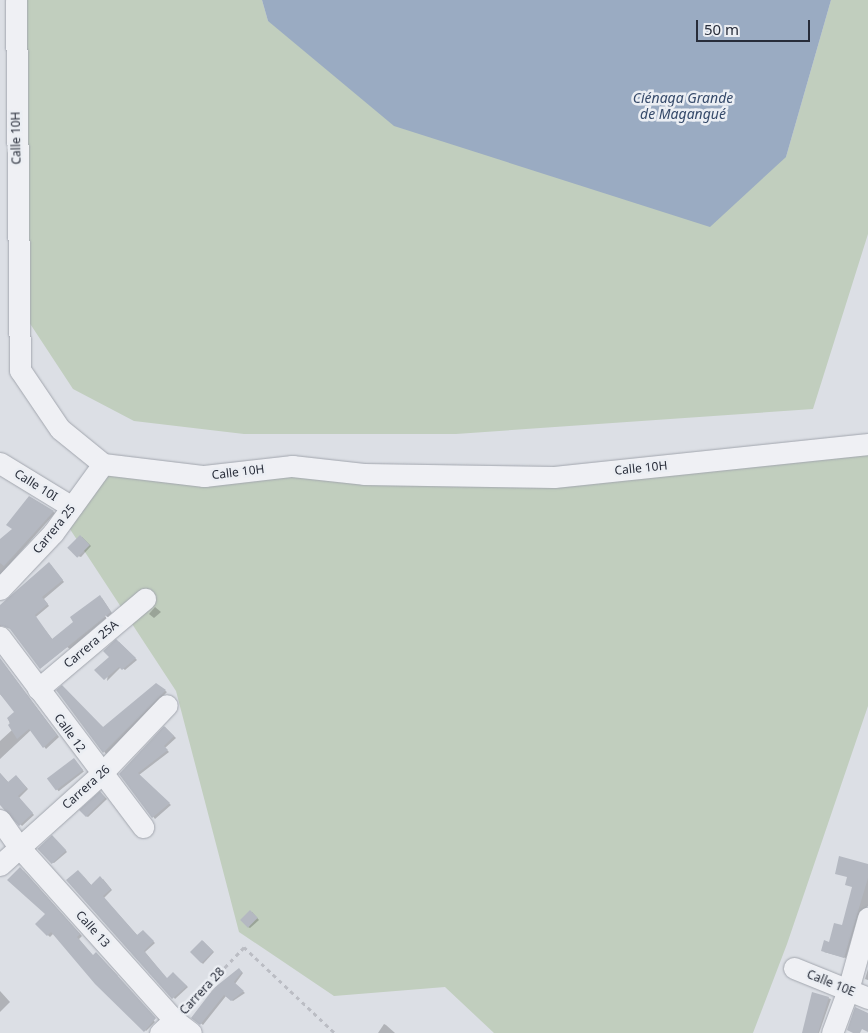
<!DOCTYPE html>
<meta charset="utf-8">
<style>
body{margin:0}
#map{position:relative;width:868px;height:1033px;overflow:hidden;background:#dcdfe5;font-family:"Noto Sans",sans-serif}
div>[style]{position:absolute}
[style*='--x']{left:calc(var(--x)*1px);top:calc(var(--y)*1px);width:calc(var(--w)*1px);rotate:calc(var(--a)*1deg)}
.green>*{inset:0;background:#c1cebe}
.water>*{inset:0;background:#9aabc2}
.shadow>*{inset:0;background:#0003;transform-origin:0 0}
.building>*{inset:0;background:#b4b8c1;transform-origin:0 0}
.path>*{height:2.5px;margin-top:-1.25px;transform-origin:0;background:repeating-linear-gradient(90deg,#bbbdc4 0 4px,transparent 0 8px)}
.roads{filter:drop-shadow(0 0 1px #a2a6ae) drop-shadow(0 0 1px #a2a6ae)}
.minor>*{height:21px;margin:-10.5px;padding:0 10.5px;transform-origin:10.5px;border-radius:10.5px;background:#eff0f4}
span{translate:-50% -50%;white-space:nowrap;text-align:center;line-height:1.15;-webkit-text-stroke:5px #ebeef3;paint-order:stroke}
.street-label{font-size:12px;color:#282d3a}
.water-label{font-size:14px;color:#364a6a;font-style:italic}
.scale{position:absolute;left:696px;top:20px;width:114px;height:22px;box-sizing:border-box;border:2px solid #282d3a;border-top:0;padding-left:6px;font-size:15px;line-height:18px;white-space:nowrap;color:#282d3a;-webkit-text-stroke:4px #ebeef3;paint-order:stroke}
</style>
<div id="map">
<div class="green">
<i style="clip-path:polygon(22px 0,262px 0,268px 21px,786px 157px,831px 0,868px 0,868px 234px,813px 409px,456px 434px,244px 434px,134px 421px,73px 389px,25px 316px)"></i>
<i style="clip-path:polygon(868px 448px,868px 706px,787px 944px,753px 1033px,494px 1033px,445px 987px,334px 996px,239px 932px,176px 691px,64px 520px,104px 468px,293px 470px,363px 478px)"></i>
</div>
<div class="water">
<i style="clip-path:polygon(262px 0,831px 0,786px 157px,710px 227px,394px 126px,268px 21px)"></i>
</div>
<div class="shadow">
<i style="clip-path:polygon(30px 497px,55px 513px,0 575px,0 541px,14px 529px)"></i>
<i style="clip-path:polygon(82px 537px,91px 546px,81px 557px,78px 556px)"></i>
<i style="clip-path:polygon(51px 565px,64px 582px,44px 599px,49px 606px,31px 621px,0 626px,0 607px)"></i>
<i style="clip-path:polygon(102px 598px,112px 613px,70px 649px,67px 647px,40px 668px,42px 626px,53px 640px)"></i>
<i style="clip-path:polygon(155px 607px,161px 612px,154px 618px,149px 614px)"></i>
<i style="clip-path:polygon(119px 642px,137px 660px,125px 670px,121px 667px,107px 681px,110px 657px)"></i>
<i style="clip-path:polygon(3px 663px,59px 737px,46px 749px,31px 730px,0 759px,0 741px,12px 730px,8px 718px,16px 712px,0 694px,0 666px)"></i>
<i style="clip-path:polygon(156px 685px,167px 692px,106px 754px,58px 691px,104px 728px)"></i>
<i style="clip-path:polygon(165px 727px,176px 738px,165px 748px,169px 752px,139px 775px,171px 805px,155px 819px,120px 774px)"></i>
<i style="left:74px;top:759px;width:16px;height:32px;rotate:52deg"></i>
<i style="clip-path:polygon(0 773px,9px 783px,18px 778px,28px 789px,19px 798px,34px 815px,22px 826px,0 803px)"></i>
<i style="clip-path:polygon(101px 793px,107px 799px,88px 817px,86px 816px)"></i>
<i style="clip-path:polygon(52px 836px,67px 852px,54px 863px,51px 862px)"></i>
<i style="clip-path:polygon(868px 866px,868px 906px,858px 916px,846px 958px,824px 952px,843px 927px)"></i>
<i style="clip-path:polygon(23px 870px,82px 936px,79px 939px,93px 956px,98px 955px,118px 976px,113px 978px,155px 1022px,146px 1031px,54px 933px,50px 937px,36px 924px,47px 914px)"></i>
<i style="clip-path:polygon(80px 872px,92px 886px,103px 879px,112px 890px,104px 898px,138px 936px,145px 933px,155px 943px,145px 952px,167px 979px,175px 975px,188px 987px,175px 999px)"></i>
<i style="clip-path:polygon(252px 912px,259px 920px,250px 928px,248px 927px)"></i>
<i style="clip-path:polygon(203px 941px,214px 952px,203px 964px,201px 962px)"></i>
<i style="clip-path:polygon(868px 969px,868px 980px,865px 979px)"></i>
<i style="clip-path:polygon(241px 971px,243px 973px,235px 984px,245px 993px,233px 1001px,226px 996px,203px 1025px,193px 1017px)"></i>
<i style="clip-path:polygon(0 991px,10px 1002px,0 1012px)"></i>
<i style="clip-path:polygon(813px 993px,831px 999px,819px 1033px,803px 1033px)"></i>
<i style="clip-path:polygon(384px 1024px,386px 1025px,395px 1033px,378px 1033px)"></i>
</div>
<div class="building">
<i style="clip-path:polygon(29px 496px,54px 511px,4px 566px,0 563px,0 539px,12px 529px,6px 525px)"></i>
<i style="left:80px;top:535px;width:14px;height:18px;rotate:45deg"></i>
<i style="clip-path:polygon(49px 562px,63px 580px,42px 597px,48px 604px,35px 615px,52px 639px,73px 622px,70px 617px,100px 595px,111px 612px,40px 669px,10px 629px,0 625px,0 605px)"></i>
<i style="clip-path:polygon(116px 639px,136px 658px,122px 670px,119px 667px,104px 680px,94px 670px,109px 657px,103px 651px)"></i>
<i style="clip-path:polygon(0 658px,57px 735px,43px 748px,29px 729px,17px 739px,8px 725px,10px 723px,7px 718px,14px 712px,0 694px)"></i>
<i style="clip-path:polygon(156px 683px,166px 690px,103px 753px,56px 690px,62px 685px,103px 727px)"></i>
<i style="clip-path:polygon(164px 726px,174px 736px,164px 746px,168px 750px,138px 773px,170px 803px,152px 818px,119px 774px)"></i>
<i style="left:74px;top:758px;width:15px;height:34px;rotate:53deg"></i>
<i style="clip-path:polygon(0 773px,8px 782px,16px 775px,27px 788px,18px 796px,33px 813px,19px 826px,0 805px)"></i>
<i style="clip-path:polygon(100px 791px,105px 798px,86px 817px,79px 810px)"></i>
<i style="left:52px;top:835px;width:21px;height:20px;rotate:47deg"></i>
<i style="clip-path:polygon(839px 856px,868px 864px,868px 878px,844px 958px,821px 951px,824px 940px,829px 942px,834px 923px,842px 925px,852px 887px,845px 885px,847px 877px,835px 874px)"></i>
<i style="clip-path:polygon(20px 867px,80px 934px,77px 937px,93px 955px,96px 952px,156px 1018px,144px 1032px,95px 984px,51px 932px,47px 936px,35px 924px,45px 914px,7px 880px)"></i>
<i style="clip-path:polygon(78px 870px,91px 885px,100px 876px,111px 889px,103px 896px,137px 935px,143px 930px,154px 941px,144px 951px,167px 978px,173px 972px,187px 986px,172px 999px,66px 880px)"></i>
<i style="left:250px;top:910px;width:11px;height:14px;rotate:45deg"></i>
<i style="left:202px;top:940px;width:16px;height:17px;rotate:45deg"></i>
<i style="clip-path:polygon(239px 968px,242px 972px,234px 982px,244px 991px,231px 1001px,224px 995px,200px 1025px,191px 1018px,214px 988px)"></i>
<i style="clip-path:polygon(812px 992px,829px 997px,818px 1033px,802px 1033px)"></i>
<i style="clip-path:polygon(855px 1007px,868px 1013px,868px 1032px,862px 1029px,860px 1033px,853px 1033px,847px 1030px)"></i>
</div>
<div class="path">
<i style="--x:186;--y:1008;--w:84;--a:-46.4"></i>
<i style="--x:244;--y:947;--w:125;--a:43.4"></i>
</div>
<div class="roads">
<div class="minor">
<i style="--x:16;--y:0;--w:370;--a:89.4"></i>
<i style="--x:20;--y:370;--w:71;--a:55.9"></i>
<i style="--x:60;--y:429;--w:55;--a:39.1"></i>
<i style="--x:103;--y:464;--w:102;--a:6.8"></i>
<i style="--x:204;--y:476;--w:89;--a:-6.5"></i>
<i style="--x:292;--y:466;--w:72;--a:6.3"></i>
<i style="--x:364;--y:474;--w:190;--a:0.9"></i>
<i style="--x:554;--y:477;--w:316;--a:-6"></i>
<i style="--x:0;--y:463;--w:84;--a:31.4"></i>
<i style="--x:0;--y:589;--w:77;--a:-46.6"></i>
<i style="--x:53;--y:533;--w:85;--a:-54.1"></i>
<i style="--x:0;--y:637;--w:238;--a:53"></i>
<i style="--x:38;--y:689;--w:140;--a:-40.1"></i>
<i style="--x:0;--y:820;--w:33;--a:55"></i>
<i style="--x:19;--y:847;--w:232;--a:48.1"></i>
<i style="--x:174;--y:1020;--w:21;--a:37"></i>
<i style="--x:0;--y:865;--w:136;--a:-42"></i>
<i style="--x:101;--y:774;--w:95;--a:-46.3"></i>
<i style="--x:794;--y:968;--w:80;--a:22.1"></i>
<i style="--x:160;--y:1033;--w:19;--a:-43"></i>
<i style="--x:832;--y:1033;--w:46;--a:-69.6"></i>
<i style="--x:848;--y:990;--w:75;--a:-74.5"></i>
</div>
</div>
<div class="street-label">
<span style="left:16px;top:138px;rotate:-91deg">Calle 10H</span>
<span style="left:641px;top:468px;rotate:-6deg">Calle 10H</span>
<span style="left:238px;top:472px;rotate:-7deg">Calle 10H</span>
<span style="left:36px;top:485px;rotate:32deg">Calle 10I</span>
<span style="left:54px;top:529px;rotate:-51deg">Carrera 25</span>
<span style="left:91px;top:644px;rotate:-40deg">Carrera 25A</span>
<span style="left:70px;top:733px;rotate:54deg">Calle 12</span>
<span style="left:86px;top:787px;rotate:-42deg">Carrera 26</span>
<span style="left:93px;top:929px;rotate:48deg">Calle 13</span>
<span style="left:831px;top:983px;rotate:22deg">Calle 10E</span>
<span style="left:202px;top:991px;rotate:-47deg">Carrera 28</span>
</div>
<div class="water-label">
<span style="left:683px;top:106px">Ciénaga Grande<br>de Magangué</span>
</div>
<div class="scale">50 m</div>
</div>
